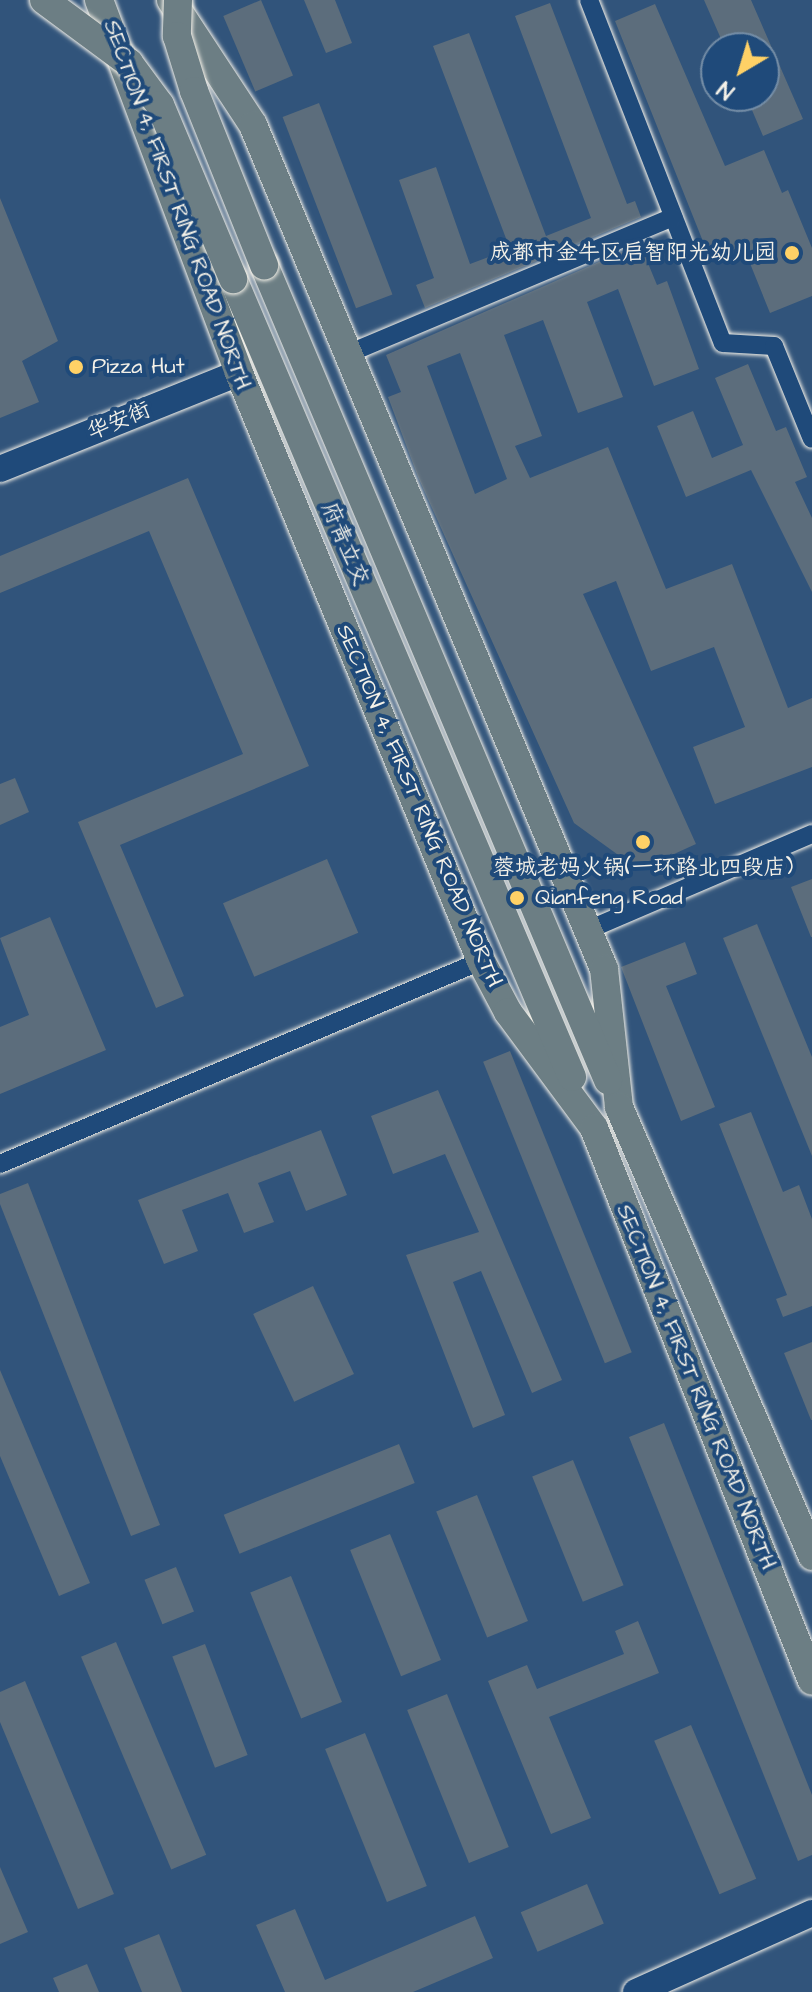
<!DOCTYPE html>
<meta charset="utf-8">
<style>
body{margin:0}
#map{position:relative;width:812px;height:1992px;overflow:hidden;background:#31547b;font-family:"Architects Daughter","LXGW WenKai TC",sans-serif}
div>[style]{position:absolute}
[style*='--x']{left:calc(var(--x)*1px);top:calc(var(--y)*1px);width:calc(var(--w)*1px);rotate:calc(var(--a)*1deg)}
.building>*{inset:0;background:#5c6d7c;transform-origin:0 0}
.roads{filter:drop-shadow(0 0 2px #f4f1e8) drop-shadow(0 0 2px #f4f1e8)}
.street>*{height:18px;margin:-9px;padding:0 9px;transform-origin:9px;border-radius:9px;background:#1f4a7a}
.secondary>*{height:26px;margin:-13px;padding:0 13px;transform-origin:13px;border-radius:13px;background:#1f4a7a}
.primary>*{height:28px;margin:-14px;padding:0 14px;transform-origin:14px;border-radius:14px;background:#6c7e84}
.bridges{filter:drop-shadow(0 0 2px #f4f1e8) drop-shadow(0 0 2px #f4f1e8)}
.primary-bridge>*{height:28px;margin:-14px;padding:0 14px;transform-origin:14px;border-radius:14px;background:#6c7e84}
.dots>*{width:22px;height:22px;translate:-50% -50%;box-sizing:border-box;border:4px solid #1f4a7a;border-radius:50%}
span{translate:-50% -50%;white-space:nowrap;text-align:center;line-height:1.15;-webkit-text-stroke:8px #1f4a7a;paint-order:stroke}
.street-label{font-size:22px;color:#f4f1e8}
.poi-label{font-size:22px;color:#f4f1e8}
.right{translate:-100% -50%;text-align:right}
.left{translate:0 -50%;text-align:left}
.north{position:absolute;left:700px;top:32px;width:80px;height:80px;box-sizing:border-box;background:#1f4a7a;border:2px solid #748da6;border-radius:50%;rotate:218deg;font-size:22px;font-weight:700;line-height:32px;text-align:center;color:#f4f1e8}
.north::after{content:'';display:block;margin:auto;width:28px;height:36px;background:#ffd166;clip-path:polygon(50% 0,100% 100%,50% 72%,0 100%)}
</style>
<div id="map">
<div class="building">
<i style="left:261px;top:0;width:82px;height:41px;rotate:67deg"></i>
<i style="clip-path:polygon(304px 0,335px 0,352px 43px,326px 53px)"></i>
<i style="clip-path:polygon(704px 0,751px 0,803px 119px,763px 136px,746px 96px,764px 96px,764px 48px,725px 48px)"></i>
<i style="clip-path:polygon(550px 3px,627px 204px,635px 201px,641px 217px,425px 308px,416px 285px,434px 278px,399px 180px,436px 167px,470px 264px,510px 249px,433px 46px,469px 33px,546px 236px,591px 218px,515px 16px)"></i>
<i style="clip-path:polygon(655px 4px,725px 166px,764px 150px,782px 193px,788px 190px,812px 248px,812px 296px,770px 313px,743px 246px,710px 259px,615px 21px)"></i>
<i style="left:319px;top:103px;width:205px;height:39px;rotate:69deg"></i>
<i style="clip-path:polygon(0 198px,58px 341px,22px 361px,39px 402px,0 418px)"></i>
<i style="clip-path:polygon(evenodd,640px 244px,657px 285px,667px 281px,699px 369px,654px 386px,618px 289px,587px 302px,623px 397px,578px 413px,543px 320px,504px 335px,542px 436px,515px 446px,530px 478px,608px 447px,666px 589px,732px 564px,788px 708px,812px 698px,812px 767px,715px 804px,693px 747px,745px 727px,714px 647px,651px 671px,616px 581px,583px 594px,696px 844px,639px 870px,574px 823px,418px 477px,388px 397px,401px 392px,386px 355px,640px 244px,460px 353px,507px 479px,475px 494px,427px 366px,460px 353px)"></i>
<i style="clip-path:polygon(748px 364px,776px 431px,786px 427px,807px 477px,795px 482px,812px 518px,812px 592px,751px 470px,686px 497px,657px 426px,693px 411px,712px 458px,743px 445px,715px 378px)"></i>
<i style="clip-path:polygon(188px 478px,309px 766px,120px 845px,184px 996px,156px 1008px,78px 822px,243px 754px,149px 531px,0 593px,0 556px)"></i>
<i style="clip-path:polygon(15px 778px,29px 812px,0 825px,0 784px)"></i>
<i style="left:327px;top:859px;width:80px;height:113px;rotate:67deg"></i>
<i style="clip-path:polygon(812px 879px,812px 937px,811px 937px,791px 887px)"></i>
<i style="clip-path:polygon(50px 917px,106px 1050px,0 1094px,0 1027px,29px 1015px,0 938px)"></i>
<i style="clip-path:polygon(757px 924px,812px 1057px,812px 1156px,723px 938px)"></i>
<i style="clip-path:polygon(685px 942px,697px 974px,666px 986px,715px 1107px,681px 1121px,621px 967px)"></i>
<i style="left:510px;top:1051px;width:325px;height:29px;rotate:68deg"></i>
<i style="clip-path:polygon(438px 1090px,562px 1380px,532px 1393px,481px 1271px,453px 1282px,505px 1415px,473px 1428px,406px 1255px,479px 1232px,445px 1154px,393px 1174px,371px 1116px)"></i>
<i style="clip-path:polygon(751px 1112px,783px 1192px,799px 1185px,812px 1219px,812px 1306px,783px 1317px,776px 1299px,787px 1295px,719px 1124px)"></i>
<i style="clip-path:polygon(321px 1130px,347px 1195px,306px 1211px,290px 1171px,258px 1183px,274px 1222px,244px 1233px,228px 1193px,182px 1210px,198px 1251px,164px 1264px,138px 1200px)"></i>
<i style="clip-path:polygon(28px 1183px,160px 1525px,131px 1536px,0 1204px,0 1194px)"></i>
<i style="left:313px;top:1286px;width:97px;height:66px;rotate:65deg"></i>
<i style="clip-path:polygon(812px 1342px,812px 1420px,811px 1420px,784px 1353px)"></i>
<i style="clip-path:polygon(0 1370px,90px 1583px,59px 1596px,0 1456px)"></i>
<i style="clip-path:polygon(664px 1423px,812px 1795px,812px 1855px,798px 1861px,629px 1437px)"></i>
<i style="left:399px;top:1444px;width:42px;height:189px;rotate:68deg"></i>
<i style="left:573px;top:1460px;width:135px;height:44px;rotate:68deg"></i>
<i style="left:477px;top:1495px;width:136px;height:44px;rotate:68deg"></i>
<i style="left:390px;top:1534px;width:136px;height:43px;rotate:68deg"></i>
<i style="left:176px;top:1567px;width:48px;height:34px;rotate:68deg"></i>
<i style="left:291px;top:1576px;width:136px;height:44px;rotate:68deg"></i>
<i style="clip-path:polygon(638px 1621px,659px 1673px,549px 1717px,591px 1818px,551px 1834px,488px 1681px,527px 1665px,537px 1689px,624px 1654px,615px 1631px)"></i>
<i style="left:116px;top:1642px;width:231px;height:38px;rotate:67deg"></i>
<i style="left:205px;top:1644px;width:119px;height:35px;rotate:69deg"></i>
<i style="clip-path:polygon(25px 1681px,114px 1894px,78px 1909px,0 1722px,0 1692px)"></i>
<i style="left:447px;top:1694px;width:165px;height:43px;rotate:68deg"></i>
<i style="left:691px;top:1725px;width:167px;height:40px;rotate:67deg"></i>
<i style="left:365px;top:1733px;width:165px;height:43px;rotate:68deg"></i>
<i style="clip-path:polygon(0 1867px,28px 1932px,0 1944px)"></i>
<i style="left:587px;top:1884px;width:43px;height:72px;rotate:67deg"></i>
<i style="clip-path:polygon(295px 1909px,325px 1980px,475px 1916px,493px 1958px,413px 1992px,285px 1992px,256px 1925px)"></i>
<i style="clip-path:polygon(159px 1934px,182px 1992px,142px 1992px,124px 1948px)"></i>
<i style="clip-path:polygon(87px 1964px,99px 1992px,59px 1992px,53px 1978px)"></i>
</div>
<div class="roads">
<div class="street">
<i style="--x:589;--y:0;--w:368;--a:68.7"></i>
<i style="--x:723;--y:343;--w:51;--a:3.4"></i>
<i style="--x:774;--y:346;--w:100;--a:67.8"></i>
<i style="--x:345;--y:355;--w:356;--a:-22.8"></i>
<i style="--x:588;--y:930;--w:244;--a:-23.2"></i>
<i style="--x:0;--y:1164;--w:522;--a:-22.88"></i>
</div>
<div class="secondary">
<i style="--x:0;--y:469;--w:258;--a:-21.9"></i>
<i style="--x:636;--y:1992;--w:193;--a:-24.2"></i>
</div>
<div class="primary">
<i style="--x:99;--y:0;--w:398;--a:69.4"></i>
<i style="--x:239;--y:373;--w:636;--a:67.63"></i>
<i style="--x:481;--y:961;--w:58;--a:62.1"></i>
<i style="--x:508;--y:1012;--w:144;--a:53.4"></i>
<i style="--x:594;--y:1128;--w:594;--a:68.48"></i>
<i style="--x:171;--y:0;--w:149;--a:56.7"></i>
<i style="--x:253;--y:125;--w:914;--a:67.42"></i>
<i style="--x:604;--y:969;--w:139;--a:83.8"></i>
<i style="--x:619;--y:1107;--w:489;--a:66.7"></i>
<i style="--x:264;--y:265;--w:885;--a:67.12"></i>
<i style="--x:233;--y:279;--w:867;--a:66.98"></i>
</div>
</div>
<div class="bridges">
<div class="primary-bridge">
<i style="--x:44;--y:0;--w:106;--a:36.5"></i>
<i style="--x:129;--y:63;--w:52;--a:53.6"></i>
<i style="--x:160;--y:105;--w:189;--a:67.2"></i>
<i style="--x:178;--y:0;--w:36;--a:92"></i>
<i style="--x:177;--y:36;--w:58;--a:72.8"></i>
<i style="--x:194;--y:91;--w:188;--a:68.1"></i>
</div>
</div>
<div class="dots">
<i style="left:792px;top:253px;background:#ffd166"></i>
<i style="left:76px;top:367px;background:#ffd166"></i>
<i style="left:643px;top:842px;background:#ffd166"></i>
<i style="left:517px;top:898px;background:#ffd166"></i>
</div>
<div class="street-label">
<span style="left:177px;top:205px;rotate:70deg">SECTION 4, FIRST RING ROAD NORTH</span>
<span style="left:119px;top:421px;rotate:-22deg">华安街</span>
<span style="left:345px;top:544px;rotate:67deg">府青立交</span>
<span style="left:419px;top:806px;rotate:67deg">SECTION 4, FIRST RING ROAD NORTH</span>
<span style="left:696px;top:1387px;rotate:68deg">SECTION 4, FIRST RING ROAD NORTH</span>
</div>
<div class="poi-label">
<span class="right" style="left:776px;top:253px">成都市金牛区启智阳光幼儿园</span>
<span class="left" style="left:92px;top:367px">Pizza Hut</span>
<span style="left:643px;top:868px">蓉城老妈火锅(一环路北四段店)</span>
<span class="left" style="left:535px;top:898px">Qianfeng Road</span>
</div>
<div class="north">N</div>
</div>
